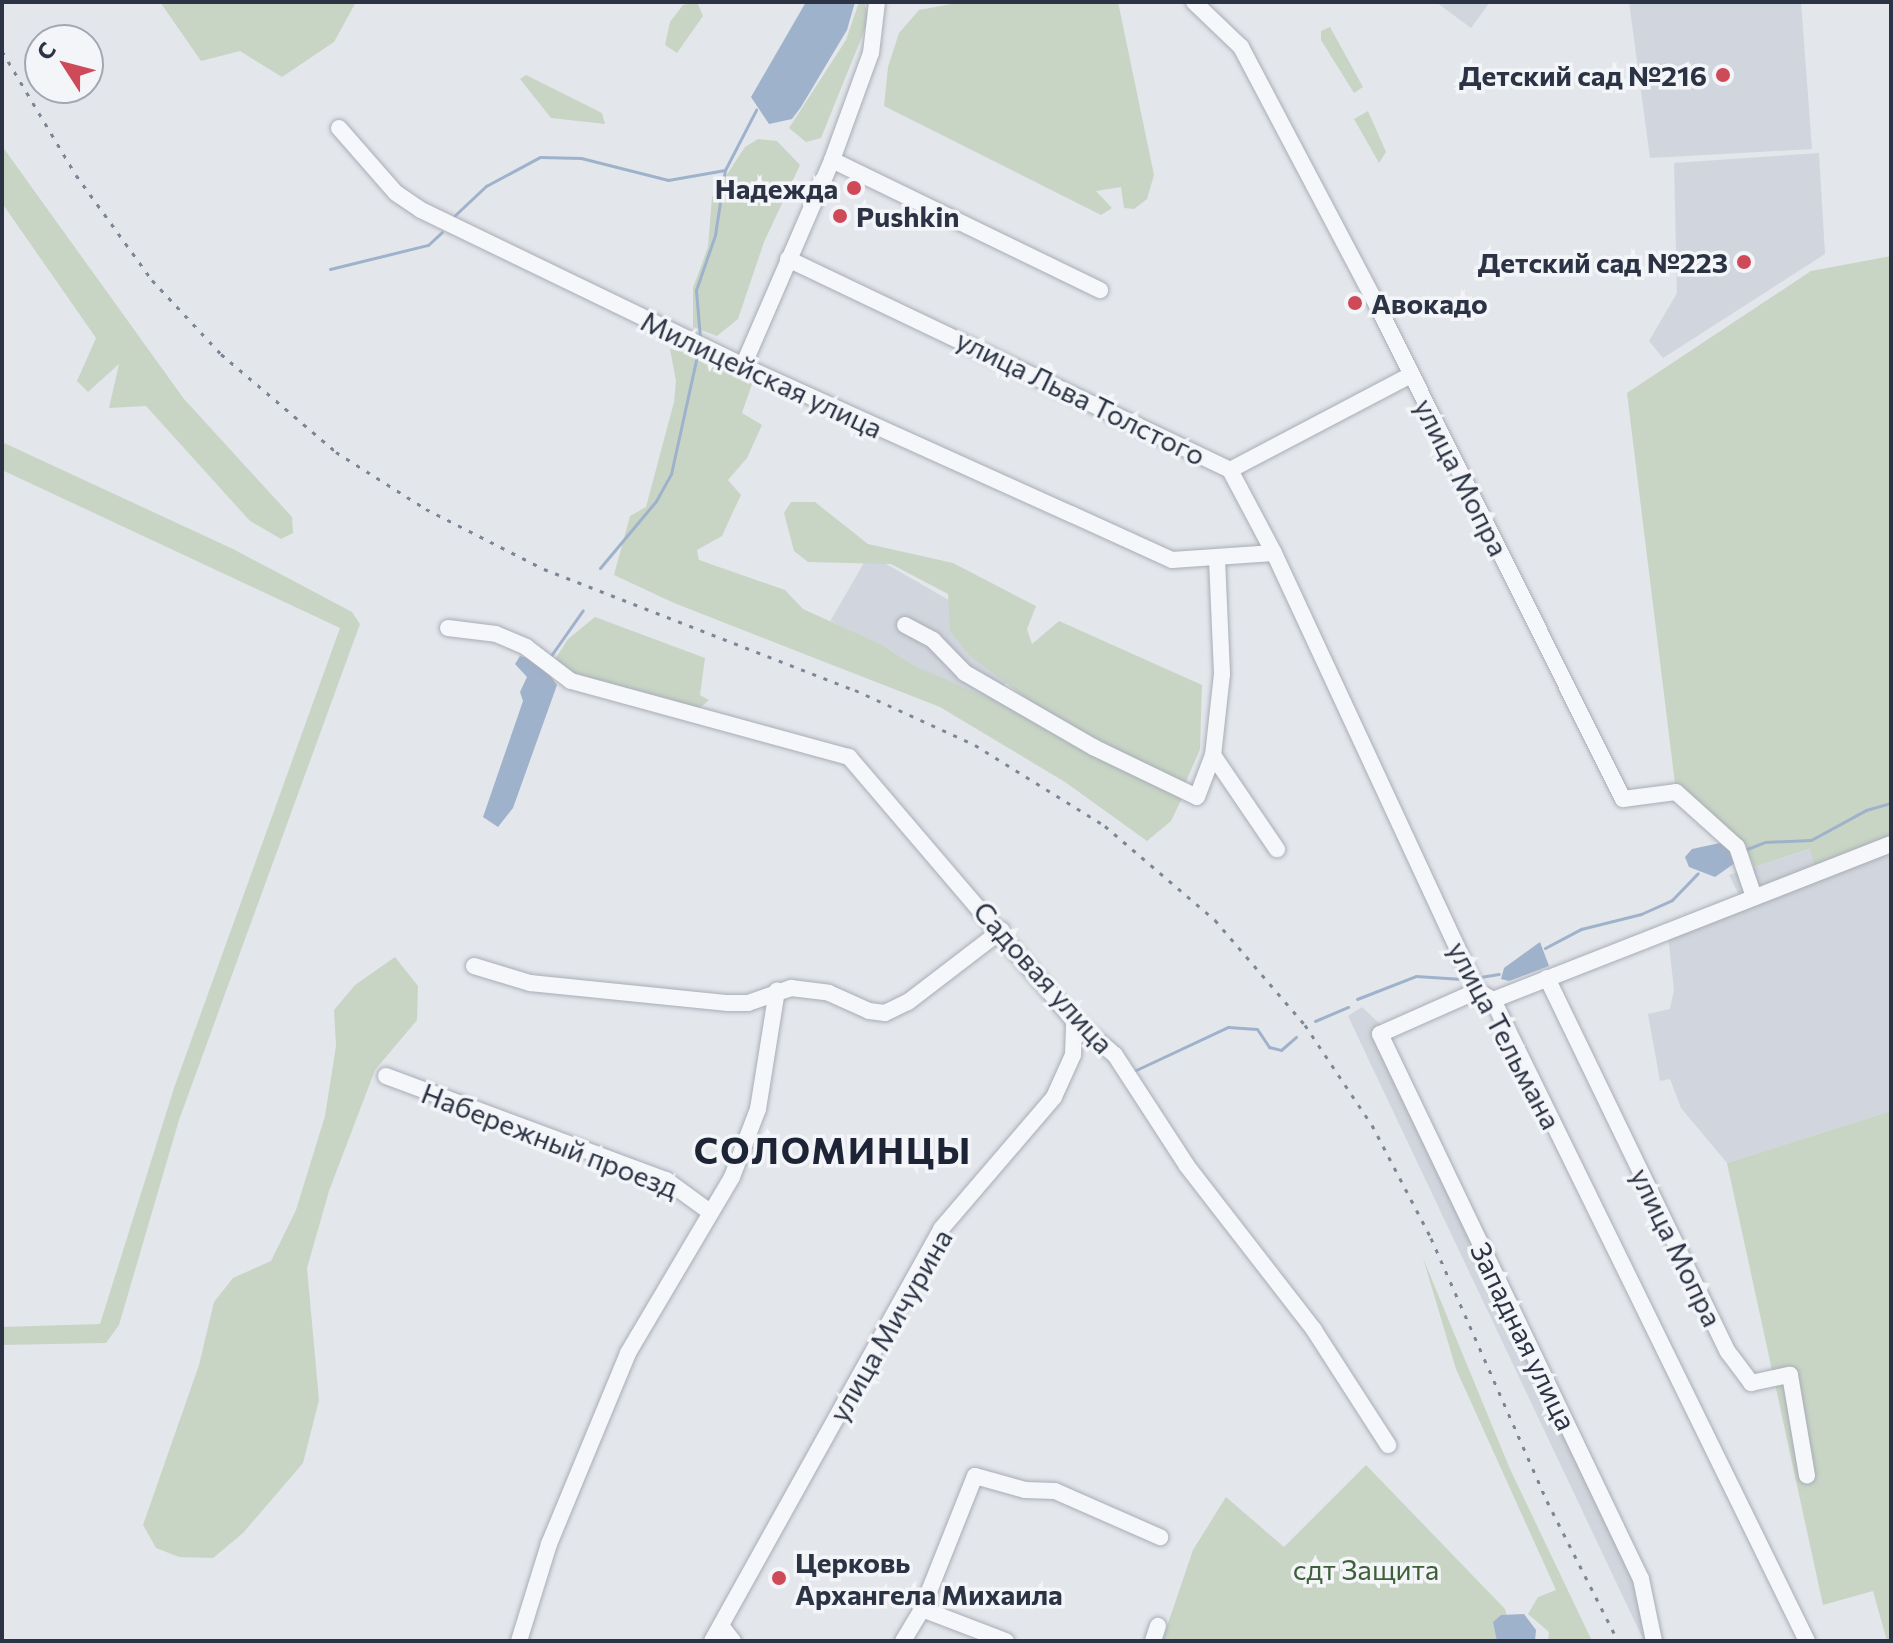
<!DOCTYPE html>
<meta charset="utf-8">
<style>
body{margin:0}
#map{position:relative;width:1893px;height:1643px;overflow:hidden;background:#e3e6eb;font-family:Commissioner,sans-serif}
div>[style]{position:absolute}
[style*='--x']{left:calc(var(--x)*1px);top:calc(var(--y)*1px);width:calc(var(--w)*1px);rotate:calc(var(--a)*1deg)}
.built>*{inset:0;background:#d1d5dd;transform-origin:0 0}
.green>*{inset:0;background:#c8d5c5}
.water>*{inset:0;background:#9fb2cb}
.stream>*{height:3px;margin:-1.5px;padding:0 1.5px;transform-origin:1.5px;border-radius:1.5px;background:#9fb2cb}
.roads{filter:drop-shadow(0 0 2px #a8adb6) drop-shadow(0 0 2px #a8adb6)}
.minor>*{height:16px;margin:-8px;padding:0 8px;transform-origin:8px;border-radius:8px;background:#f6f7fa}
.rail>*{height:3px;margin-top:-1.5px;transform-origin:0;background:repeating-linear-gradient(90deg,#7d8595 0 4px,transparent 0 12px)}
.dots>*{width:22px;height:22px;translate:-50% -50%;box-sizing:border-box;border:4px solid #f3f5f9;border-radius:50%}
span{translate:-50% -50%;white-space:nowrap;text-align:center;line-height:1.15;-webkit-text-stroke:7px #f3f5f9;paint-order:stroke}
.poi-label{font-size:28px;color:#2b3344;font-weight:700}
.right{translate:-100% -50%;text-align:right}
.left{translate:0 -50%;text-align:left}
.street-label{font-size:28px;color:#2b3344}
.park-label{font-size:28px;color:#3e6038}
.district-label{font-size:36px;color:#1d2435;font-weight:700;letter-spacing:2px}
.frame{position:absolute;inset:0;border:4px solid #2b3344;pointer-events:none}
.north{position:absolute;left:24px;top:24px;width:80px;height:80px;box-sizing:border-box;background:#f3f5f9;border:2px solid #a3a7b1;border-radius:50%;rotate:306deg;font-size:22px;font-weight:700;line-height:32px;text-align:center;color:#2b3344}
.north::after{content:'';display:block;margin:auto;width:28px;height:36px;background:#cf4a58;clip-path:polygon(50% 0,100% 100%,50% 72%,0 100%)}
</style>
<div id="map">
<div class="built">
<i style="clip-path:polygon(1436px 2px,1490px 2px,1471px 28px)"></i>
<i style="clip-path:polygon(1629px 2px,1801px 2px,1812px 149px,1650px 158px)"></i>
<i style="clip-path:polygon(1819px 153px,1825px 254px,1663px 358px,1649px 341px,1677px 293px,1674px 163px)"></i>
<i style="left:869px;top:554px;width:183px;height:77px;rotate:30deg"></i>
<i style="clip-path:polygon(1811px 849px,1817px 872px,1891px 850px,1891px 1111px,1727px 1163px,1681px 1108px,1670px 1079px,1660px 1081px,1648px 1014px,1670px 1009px,1674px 990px,1668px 935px,1745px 907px,1729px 875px)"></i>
<i style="clip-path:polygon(1362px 1007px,1383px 1027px,1646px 1578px,1657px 1641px,1644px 1641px,1348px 1016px)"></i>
</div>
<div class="green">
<i style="clip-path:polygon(160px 2px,356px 2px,334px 42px,282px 77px,240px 51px,201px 61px)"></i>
<i style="clip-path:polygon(697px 2px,703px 16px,677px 53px,665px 45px,670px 22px,683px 5px)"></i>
<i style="clip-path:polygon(859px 2px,864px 2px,869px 19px,821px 138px,806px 142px,789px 128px,846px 40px)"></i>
<i style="clip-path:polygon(962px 2px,1118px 2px,1154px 175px,1147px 199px,1134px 209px,1124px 208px,1121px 187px,1096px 191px,1112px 208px,1101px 215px,884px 106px,888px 67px,899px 33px,919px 10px)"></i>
<i style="clip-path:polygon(1330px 27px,1363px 87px,1354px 93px,1321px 40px,1321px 31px)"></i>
<i style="clip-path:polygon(526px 75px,602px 113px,605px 124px,551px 118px,520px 79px)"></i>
<i style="clip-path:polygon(1368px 111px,1386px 152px,1379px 163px,1354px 119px)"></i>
<i style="clip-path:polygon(758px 139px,777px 141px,800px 165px,764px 242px,738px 319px,717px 336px,693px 327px,693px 288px,708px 247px,712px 197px,745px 147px)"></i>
<i style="clip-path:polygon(2px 146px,184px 399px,292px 517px,293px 533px,281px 539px,250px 521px,146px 406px,109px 408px,119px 364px,88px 392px,77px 381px,96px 338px,2px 203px)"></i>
<i style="clip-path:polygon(1891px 256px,1891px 850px,1817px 873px,1810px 849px,1754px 867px,1745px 844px,1676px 792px,1627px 393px,1811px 271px)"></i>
<i style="clip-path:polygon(670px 349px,709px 358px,752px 384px,742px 413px,762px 425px,747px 458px,728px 480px,741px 495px,732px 514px,722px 536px,697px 550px,699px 560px,785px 590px,803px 609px,880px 644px,914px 666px,1010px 707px,1183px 796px,1171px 821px,1147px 841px,1065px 782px,940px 707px,674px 603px,614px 575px,630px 516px,646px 507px,674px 402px,676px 381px)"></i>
<i style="clip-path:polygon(2px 442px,233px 549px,352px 612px,360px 624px,179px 1120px,119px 1325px,106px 1343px,2px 1345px,2px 1327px,100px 1324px,174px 1088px,340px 628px,2px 470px)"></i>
<i style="clip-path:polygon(791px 502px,815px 502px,868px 544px,953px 563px,1036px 606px,1027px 629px,1032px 644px,1059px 621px,1202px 685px,1200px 749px,1185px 784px,1048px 715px,969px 655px,950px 631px,948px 594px,891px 564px,808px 562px,794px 551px,784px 513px)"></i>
<i style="clip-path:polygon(595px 617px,705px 658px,700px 695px,709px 700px,699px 709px,576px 676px,554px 661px,568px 639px)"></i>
<i style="clip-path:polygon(395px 957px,418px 986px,417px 1020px,375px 1070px,329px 1191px,307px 1268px,319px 1400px,303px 1463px,243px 1533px,213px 1558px,179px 1557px,156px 1548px,143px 1525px,199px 1365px,214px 1302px,233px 1278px,271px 1261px,296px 1210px,325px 1116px,336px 1046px,334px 1010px,355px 985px)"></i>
<i style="clip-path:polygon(1891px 1111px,1891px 1641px,1887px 1641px,1873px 1591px,1823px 1605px,1727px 1163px)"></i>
<i style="clip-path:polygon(1423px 1258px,1510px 1469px,1592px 1641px,1548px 1641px,1549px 1632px,1528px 1614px,1538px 1597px,1556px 1590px,1456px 1369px)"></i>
<i style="clip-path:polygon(1366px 1465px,1505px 1609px,1514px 1641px,1162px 1641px,1193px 1550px,1226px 1497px,1284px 1547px)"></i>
</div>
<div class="water">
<i style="clip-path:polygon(806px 2px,855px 2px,847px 30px,801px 107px,792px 119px,769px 124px,751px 97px)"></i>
<i style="clip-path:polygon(520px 656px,539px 661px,557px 685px,513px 808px,498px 827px,483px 817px,523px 701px,520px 692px,527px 677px,515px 664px)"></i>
<i style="clip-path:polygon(1720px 843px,1730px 850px,1735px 863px,1715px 877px,1689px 867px,1685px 857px,1692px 849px)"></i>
<i style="clip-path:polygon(1540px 942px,1549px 966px,1509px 981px,1501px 979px,1504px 968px)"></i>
<i style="clip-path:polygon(1524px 1614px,1536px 1630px,1535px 1641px,1497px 1641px,1493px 1622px,1501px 1615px)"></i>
</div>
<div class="stream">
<i style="--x:452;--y:218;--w:47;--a:-43.3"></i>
<i style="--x:486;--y:186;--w:61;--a:-28.2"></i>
<i style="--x:540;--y:157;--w:41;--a:1.4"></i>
<i style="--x:581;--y:158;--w:90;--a:14.2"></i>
<i style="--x:668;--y:180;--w:58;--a:-10"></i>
<i style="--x:330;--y:269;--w:101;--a:-13.8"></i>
<i style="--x:428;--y:245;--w:19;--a:-43"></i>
<i style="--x:700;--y:338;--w:48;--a:-94.8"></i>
<i style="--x:696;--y:290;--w:58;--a:-70.9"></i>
<i style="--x:715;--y:235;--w:66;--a:-81.3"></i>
<i style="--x:725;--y:170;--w:68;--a:-62.7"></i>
<i style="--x:600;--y:568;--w:87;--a:-50.1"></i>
<i style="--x:656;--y:501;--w:31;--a:-61"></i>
<i style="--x:671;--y:474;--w:126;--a:-77.6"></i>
<i style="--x:550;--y:657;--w:57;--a:-54.9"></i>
<i style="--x:1747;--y:849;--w:19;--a:-21"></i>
<i style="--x:1765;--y:842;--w:46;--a:-2.5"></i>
<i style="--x:1811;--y:840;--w:63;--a:-28.6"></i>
<i style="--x:1866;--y:810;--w:26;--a:-16"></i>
<i style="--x:1545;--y:948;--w:41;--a:-27.8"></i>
<i style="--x:1581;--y:929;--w:62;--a:-14"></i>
<i style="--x:1641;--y:914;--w:34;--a:-24"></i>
<i style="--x:1672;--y:900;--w:37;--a:-46"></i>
<i style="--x:1480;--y:977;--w:19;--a:-9"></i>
<i style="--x:1357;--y:999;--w:63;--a:-21.3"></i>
<i style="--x:1416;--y:976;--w:46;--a:3.7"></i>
<i style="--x:1315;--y:1021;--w:36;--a:-23"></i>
<i style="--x:1134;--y:1071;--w:104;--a:-25.1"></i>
<i style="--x:1228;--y:1027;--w:29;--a:4"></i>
<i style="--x:1257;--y:1029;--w:22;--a:56"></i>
<i style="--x:1269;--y:1047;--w:12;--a:14"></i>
<i style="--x:1281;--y:1050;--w:20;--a:-41"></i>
</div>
<div class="roads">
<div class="minor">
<i style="--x:1194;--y:2;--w:65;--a:43.8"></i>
<i style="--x:1241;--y:47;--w:289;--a:62.2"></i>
<i style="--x:1376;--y:303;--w:554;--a:63.53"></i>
<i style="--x:1623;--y:799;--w:53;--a:-7.5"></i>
<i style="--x:1676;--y:792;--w:82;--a:42"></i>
<i style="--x:1737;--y:847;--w:53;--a:71.2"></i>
<i style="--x:339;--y:128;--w:86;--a:48.8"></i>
<i style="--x:396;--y:193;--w:30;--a:34"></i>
<i style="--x:421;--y:210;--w:358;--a:25.8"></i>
<i style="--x:743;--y:366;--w:360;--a:24.3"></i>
<i style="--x:1071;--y:514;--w:111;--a:24.5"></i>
<i style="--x:1172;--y:560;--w:102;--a:-3.9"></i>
<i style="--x:832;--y:160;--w:298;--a:25.9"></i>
<i style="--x:788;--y:259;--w:490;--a:25.5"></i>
<i style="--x:1230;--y:470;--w:204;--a:-27.7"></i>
<i style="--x:743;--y:366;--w:224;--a:-66.6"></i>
<i style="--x:832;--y:160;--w:114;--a:-70"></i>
<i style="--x:871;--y:53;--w:51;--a:-83.3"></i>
<i style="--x:1230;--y:470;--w:94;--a:62.1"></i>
<i style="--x:1274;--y:553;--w:483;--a:65.1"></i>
<i style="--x:1477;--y:991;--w:18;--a:29"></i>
<i style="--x:1493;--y:1000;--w:714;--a:63.9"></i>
<i style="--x:1217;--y:559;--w:115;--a:87.5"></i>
<i style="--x:1222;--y:674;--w:81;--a:96.3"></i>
<i style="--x:1213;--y:755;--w:114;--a:55.8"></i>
<i style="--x:905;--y:625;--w:32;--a:28"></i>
<i style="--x:933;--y:640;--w:46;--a:45.9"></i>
<i style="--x:965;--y:673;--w:148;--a:30"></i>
<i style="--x:1093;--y:747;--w:115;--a:25.7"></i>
<i style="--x:1197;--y:797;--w:45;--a:-69.1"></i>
<i style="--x:448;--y:628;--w:48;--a:7.1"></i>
<i style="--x:496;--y:634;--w:33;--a:23"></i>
<i style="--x:526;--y:647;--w:56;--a:37.1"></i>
<i style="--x:571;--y:681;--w:288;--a:15.3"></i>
<i style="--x:849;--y:757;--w:346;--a:49.5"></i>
<i style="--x:1074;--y:1020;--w:54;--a:40.5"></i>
<i style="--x:1115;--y:1055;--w:132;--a:57"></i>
<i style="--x:1187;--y:1166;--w:207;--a:52.2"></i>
<i style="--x:1314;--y:1330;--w:137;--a:57.2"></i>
<i style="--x:474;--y:966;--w:59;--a:16.9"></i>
<i style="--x:530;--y:983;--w:199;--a:5.8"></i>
<i style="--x:728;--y:1003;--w:20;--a:0"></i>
<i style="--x:748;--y:1003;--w:46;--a:-19.2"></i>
<i style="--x:791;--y:988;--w:38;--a:7"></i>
<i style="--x:829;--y:993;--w:44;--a:24.2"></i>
<i style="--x:869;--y:1011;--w:16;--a:7"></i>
<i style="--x:885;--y:1013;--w:25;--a:-26"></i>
<i style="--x:908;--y:1002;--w:118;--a:-37.5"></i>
<i style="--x:1547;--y:978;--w:415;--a:64.2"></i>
<i style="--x:1728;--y:1352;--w:39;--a:53"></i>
<i style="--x:1751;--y:1383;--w:40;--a:-12"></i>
<i style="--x:1790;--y:1375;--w:102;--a:80.4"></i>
<i style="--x:1477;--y:991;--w:106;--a:156.1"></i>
<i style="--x:1380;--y:1034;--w:604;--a:64.41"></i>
<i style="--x:1641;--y:1579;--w:63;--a:78.2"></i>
<i style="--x:1493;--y:1000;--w:427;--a:-21.4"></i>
<i style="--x:386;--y:1076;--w:299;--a:20.4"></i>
<i style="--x:666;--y:1180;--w:54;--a:36"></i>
<i style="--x:922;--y:1609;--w:90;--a:20.9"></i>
<i style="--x:722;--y:1627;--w:18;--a:52"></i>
<i style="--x:519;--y:1641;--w:102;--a:-72.8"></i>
<i style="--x:549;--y:1544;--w:207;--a:-67.5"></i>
<i style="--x:628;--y:1353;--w:204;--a:-59.4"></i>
<i style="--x:732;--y:1177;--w:73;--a:-69.1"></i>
<i style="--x:758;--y:1109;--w:120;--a:-80.9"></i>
<i style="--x:712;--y:1641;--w:471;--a:-60.9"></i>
<i style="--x:941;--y:1229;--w:174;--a:-49.4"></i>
<i style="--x:1054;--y:1097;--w:46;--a:-65.7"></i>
<i style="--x:1073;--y:1055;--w:35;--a:-88"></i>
<i style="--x:903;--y:1641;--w:37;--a:-59"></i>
<i style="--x:922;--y:1609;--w:143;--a:-68.3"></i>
<i style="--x:975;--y:1476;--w:52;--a:15.6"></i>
<i style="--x:1025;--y:1490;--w:30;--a:2"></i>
<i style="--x:1055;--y:1491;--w:115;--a:23.7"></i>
<i style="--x:1153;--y:1641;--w:16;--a:-72"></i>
</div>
</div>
<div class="rail">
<i style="--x:2;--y:51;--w:144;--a:59.2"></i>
<i style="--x:76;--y:175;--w:130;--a:54.1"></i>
<i style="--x:152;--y:280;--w:101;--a:47"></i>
<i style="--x:221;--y:354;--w:151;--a:40.4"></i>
<i style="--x:336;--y:452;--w:107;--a:32.3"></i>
<i style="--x:426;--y:509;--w:132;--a:27"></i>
<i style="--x:544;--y:569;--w:334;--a:21.3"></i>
<i style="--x:855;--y:690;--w:132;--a:24.6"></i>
<i style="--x:975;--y:745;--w:153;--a:31.9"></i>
<i style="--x:1105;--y:826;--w:145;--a:40.5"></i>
<i style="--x:1215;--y:920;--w:138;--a:49.4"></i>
<i style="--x:1305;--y:1025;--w:120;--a:56.2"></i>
<i style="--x:1372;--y:1125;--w:127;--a:62.4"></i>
<i style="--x:1431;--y:1238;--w:287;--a:66.2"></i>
<i style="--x:1547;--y:1501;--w:157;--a:63.1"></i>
</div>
<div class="dots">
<i style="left:1723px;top:75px;background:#cf4a58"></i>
<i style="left:854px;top:188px;background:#cf4a58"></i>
<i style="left:840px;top:216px;background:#cf4a58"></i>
<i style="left:1744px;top:262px;background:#cf4a58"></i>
<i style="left:1355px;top:303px;background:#cf4a58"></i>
<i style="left:779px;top:1578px;background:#cf4a58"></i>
</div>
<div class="poi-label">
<span class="right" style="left:1707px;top:75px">Детский сад №216</span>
<span class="right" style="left:838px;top:188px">Надежда</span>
<span class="left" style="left:856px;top:216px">Pushkin</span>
<span class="right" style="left:1728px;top:262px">Детский сад №223</span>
<span class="left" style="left:1371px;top:303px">Авокадо</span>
<span class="left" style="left:795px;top:1578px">Церковь<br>Архангела Михаила</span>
</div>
<div class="street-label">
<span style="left:762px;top:374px;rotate:25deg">Милицейская улица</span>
<span style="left:1081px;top:397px;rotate:26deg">улица Льва Толстого</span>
<span style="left:1462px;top:477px;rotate:63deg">улица Мопра</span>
<span style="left:1044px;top:977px;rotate:48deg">Садовая улица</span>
<span style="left:1505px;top:1035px;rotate:62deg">улица Тельмана</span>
<span style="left:550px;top:1140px;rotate:21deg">Набережный проезд</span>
<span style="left:1677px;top:1247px;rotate:64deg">улица Мопра</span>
<span style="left:890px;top:1325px;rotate:-60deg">улица Мичурина</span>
<span style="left:1524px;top:1336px;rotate:64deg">Западная улица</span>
</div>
<div class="park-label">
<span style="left:1366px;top:1569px">сдт Защита</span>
</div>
<div class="district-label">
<span style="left:833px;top:1150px">СОЛОМИНЦЫ</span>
</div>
<div class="frame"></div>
<div class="north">С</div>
</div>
